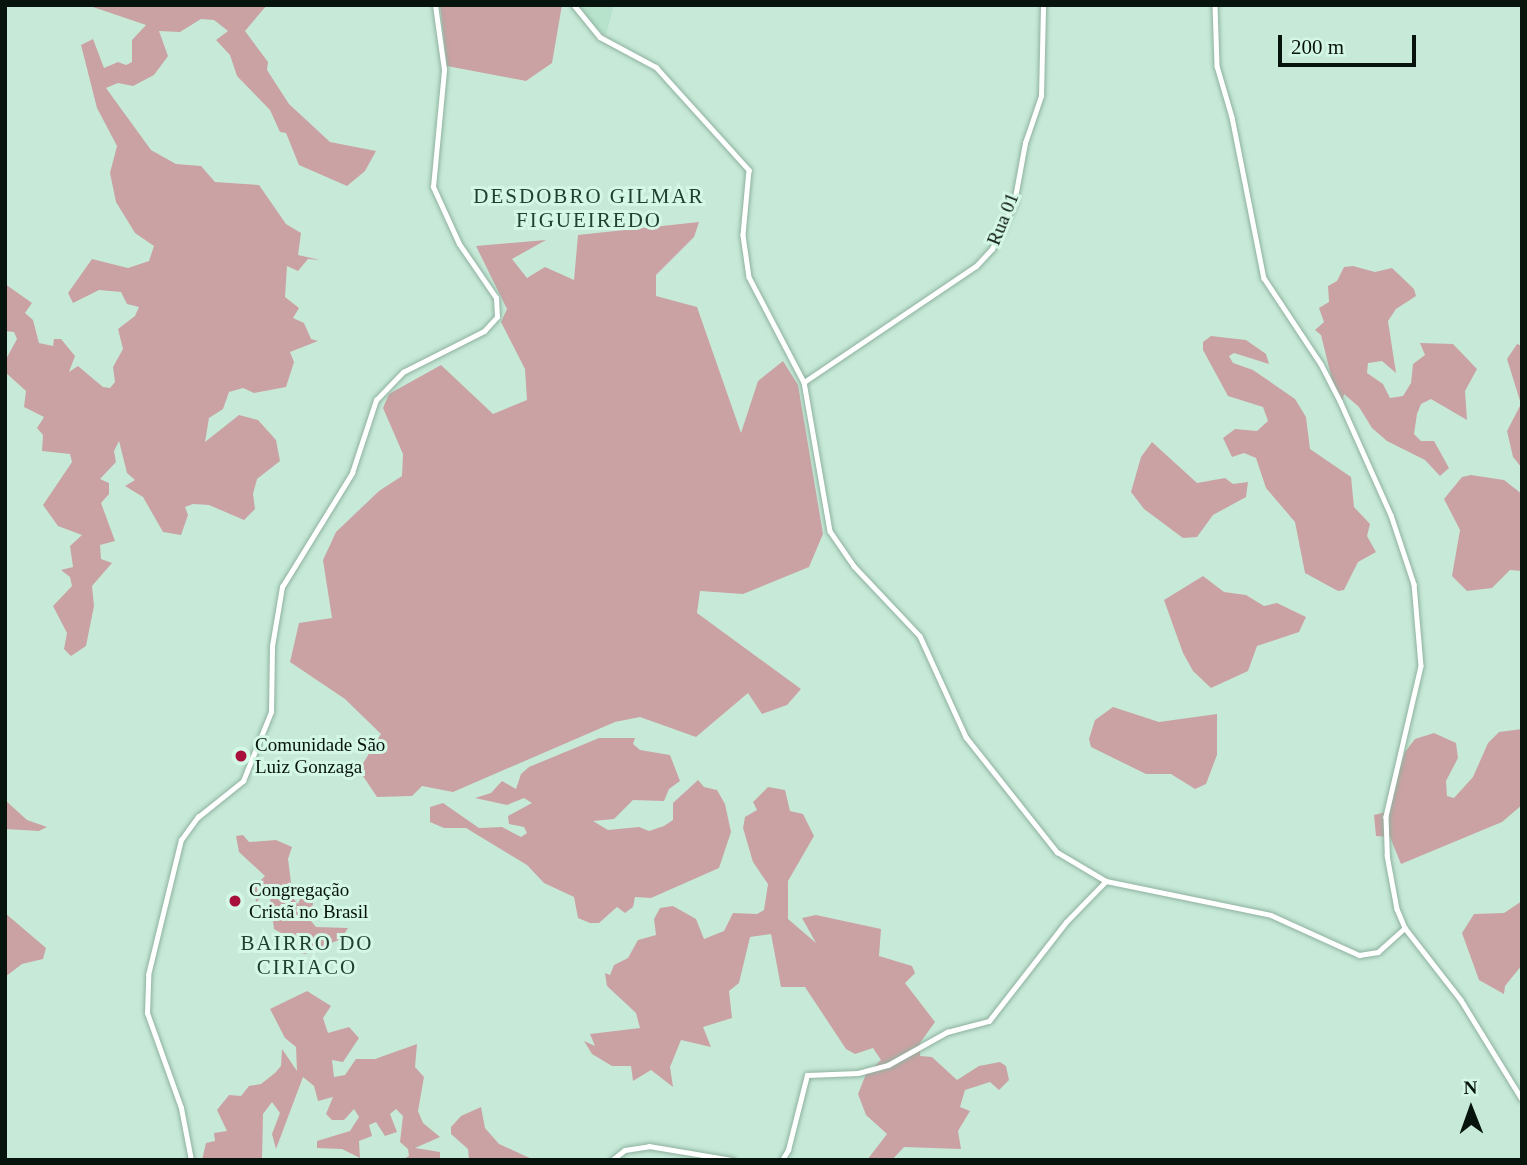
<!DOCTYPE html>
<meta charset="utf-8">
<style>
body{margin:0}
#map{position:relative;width:1527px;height:1165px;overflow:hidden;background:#c7ead8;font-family:Georgia,serif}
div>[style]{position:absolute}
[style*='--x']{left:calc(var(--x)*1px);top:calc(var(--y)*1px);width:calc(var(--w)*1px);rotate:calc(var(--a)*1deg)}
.built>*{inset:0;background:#b7e3cd}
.green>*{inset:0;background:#caa2a4}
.roads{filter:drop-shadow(0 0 2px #8fb19f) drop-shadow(0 0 2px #8fb19f)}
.tertiary>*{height:4.5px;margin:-2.25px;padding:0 2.25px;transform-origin:2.25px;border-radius:2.25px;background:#fff}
.dots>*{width:19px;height:19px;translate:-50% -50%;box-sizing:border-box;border:4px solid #d4f8e5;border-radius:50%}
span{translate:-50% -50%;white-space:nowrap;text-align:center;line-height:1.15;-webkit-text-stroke:6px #d4f8e5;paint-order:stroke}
.street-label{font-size:19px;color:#07130d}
.poi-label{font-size:19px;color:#07130d}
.left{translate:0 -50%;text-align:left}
.neighbourhood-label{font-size:21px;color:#214032;letter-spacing:2px}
.frame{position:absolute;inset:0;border:7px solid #07130d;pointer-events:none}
.north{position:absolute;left:1436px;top:1074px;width:70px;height:70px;-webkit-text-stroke:5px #d4f8e5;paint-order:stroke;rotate:359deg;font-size:19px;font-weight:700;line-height:28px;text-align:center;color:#07130d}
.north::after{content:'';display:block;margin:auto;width:24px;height:32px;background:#07130d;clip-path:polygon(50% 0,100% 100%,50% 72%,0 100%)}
.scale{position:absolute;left:1278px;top:35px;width:138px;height:32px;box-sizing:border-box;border:4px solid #07130d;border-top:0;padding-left:9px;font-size:21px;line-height:24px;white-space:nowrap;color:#07130d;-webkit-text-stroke:5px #d4f8e5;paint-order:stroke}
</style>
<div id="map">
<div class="built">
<i style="clip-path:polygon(579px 5px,614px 5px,606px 35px,593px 25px)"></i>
</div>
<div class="green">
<i style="clip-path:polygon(87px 5px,267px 5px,245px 31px,268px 62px,267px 70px,289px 104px,330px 142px,376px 151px,365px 171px,347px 186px,299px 165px,286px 133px,280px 132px,270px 110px,237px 76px,230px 55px,216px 40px,228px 31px,214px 20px,201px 19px,180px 32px,159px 31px,168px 56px,154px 75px,133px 86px,118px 83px,106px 88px,151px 150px,176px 164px,201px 166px,215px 182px,259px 185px,286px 224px,301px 233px,298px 255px,320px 260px,308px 259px,298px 271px,287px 266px,285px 297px,299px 308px,293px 318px,304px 323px,311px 339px,318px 341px,290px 352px,294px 362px,286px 387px,254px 393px,243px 388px,229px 392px,223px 409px,209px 418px,205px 442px,239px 415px,258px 420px,276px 440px,280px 461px,257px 479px,253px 494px,255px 509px,244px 520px,209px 505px,193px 504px,185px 507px,188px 515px,181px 535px,163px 532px,143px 497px,125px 486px,135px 480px,127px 473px,119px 441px,114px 451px,116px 462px,100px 479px,109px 483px,109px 494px,101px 503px,115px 541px,100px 545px,101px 559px,112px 563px,92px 586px,94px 606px,86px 646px,71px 656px,64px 649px,67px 633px,53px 606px,72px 586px,70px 577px,61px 570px,73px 567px,70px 546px,82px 535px,58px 526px,43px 505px,72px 462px,70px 454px,42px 451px,43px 435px,37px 428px,44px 417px,24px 407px,26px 391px,5px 372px,5px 361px,17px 339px,14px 332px,5px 331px,5px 284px,32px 303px,25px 313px,33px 320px,39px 343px,53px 346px,54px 339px,61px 339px,75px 356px,69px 372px,78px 366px,103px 387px,110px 388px,115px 382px,113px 367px,123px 349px,118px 329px,135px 316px,139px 307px,127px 304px,121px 292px,99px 290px,73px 303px,68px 293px,92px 259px,128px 268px,149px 261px,154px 246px,135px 233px,116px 202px,110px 173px,117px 146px,97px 108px,81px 45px,93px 39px,104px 68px,118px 62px,126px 65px,132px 62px,132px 40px,146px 25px)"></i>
<i style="clip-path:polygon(440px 5px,562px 5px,552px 63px,526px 81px,447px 66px)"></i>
<i style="clip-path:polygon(699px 222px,694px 237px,656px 275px,656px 296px,697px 307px,741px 433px,758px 381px,783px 361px,798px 385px,823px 534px,809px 567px,743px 594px,700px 591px,697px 613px,801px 689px,787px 705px,762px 714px,748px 693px,696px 737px,640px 717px,615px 722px,453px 792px,422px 786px,412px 796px,377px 797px,359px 770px,381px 734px,345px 699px,290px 662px,299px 623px,332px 618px,323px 560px,336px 532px,379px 491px,402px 476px,403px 454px,383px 408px,389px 394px,441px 365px,493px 414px,527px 400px,525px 369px,501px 322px,507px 309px,476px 246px,546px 240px,512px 259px,527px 278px,545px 267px,574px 280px,578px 235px)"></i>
<i style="clip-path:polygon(1353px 266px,1375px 272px,1392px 268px,1414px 289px,1416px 296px,1396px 309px,1388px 321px,1396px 373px,1382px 361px,1368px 363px,1367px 373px,1383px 384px,1390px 398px,1403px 396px,1411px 383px,1413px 364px,1425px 355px,1420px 343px,1453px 344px,1477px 369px,1465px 391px,1467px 420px,1431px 399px,1421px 404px,1417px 414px,1414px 434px,1421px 441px,1434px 441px,1449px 468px,1440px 476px,1425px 460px,1387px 441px,1372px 428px,1359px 407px,1344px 394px,1342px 403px,1335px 392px,1321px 335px,1315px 330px,1324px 322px,1319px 308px,1329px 302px,1328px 286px,1337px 281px,1344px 267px)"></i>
<i style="clip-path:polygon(1211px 336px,1246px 340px,1266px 354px,1269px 364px,1234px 353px,1229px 356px,1233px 363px,1253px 370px,1295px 399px,1306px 417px,1310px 449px,1351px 477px,1354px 507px,1370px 524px,1367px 536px,1376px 552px,1358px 562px,1344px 590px,1338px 591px,1305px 573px,1295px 522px,1266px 488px,1256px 458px,1244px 453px,1232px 457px,1223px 438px,1235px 429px,1257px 431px,1268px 421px,1263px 407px,1228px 396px,1203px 350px,1203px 342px)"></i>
<i style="clip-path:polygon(1517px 344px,1522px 346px,1522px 468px,1513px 457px,1507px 431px,1521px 404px,1507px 359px)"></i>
<i style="clip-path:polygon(1152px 442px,1197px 483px,1225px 478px,1233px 484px,1248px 482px,1246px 497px,1213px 515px,1197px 537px,1183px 538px,1144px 509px,1131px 492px,1141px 457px)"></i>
<i style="clip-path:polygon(1471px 475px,1504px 480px,1522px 494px,1522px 571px,1510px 570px,1492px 588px,1467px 591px,1452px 576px,1460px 530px,1444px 499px,1462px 477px)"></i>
<i style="clip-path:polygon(1203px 576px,1224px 592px,1246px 595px,1264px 606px,1277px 603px,1306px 617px,1299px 632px,1257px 646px,1248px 671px,1211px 688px,1193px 671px,1183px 653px,1164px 600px)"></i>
<i style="clip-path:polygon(1113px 707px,1159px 722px,1217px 714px,1217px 755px,1206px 784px,1195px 789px,1171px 774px,1146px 774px,1091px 747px,1089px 739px,1095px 720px)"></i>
<i style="clip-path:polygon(1522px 729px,1522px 805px,1502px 822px,1401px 864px,1390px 837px,1376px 836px,1374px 815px,1386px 812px,1405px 752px,1415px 739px,1434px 733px,1456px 743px,1458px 758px,1446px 781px,1447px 796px,1454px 798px,1473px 777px,1488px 743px,1499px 732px)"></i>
<i style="clip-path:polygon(599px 738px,635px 738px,633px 744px,640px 750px,670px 755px,680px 781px,669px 789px,664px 801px,633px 800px,614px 819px,593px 821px,608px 830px,639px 827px,649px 831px,664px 826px,673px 820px,673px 803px,698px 780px,704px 787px,717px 790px,725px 804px,731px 832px,719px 868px,651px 898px,635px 897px,633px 907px,625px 913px,617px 907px,599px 923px,590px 923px,578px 918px,574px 897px,544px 883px,527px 865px,466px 828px,444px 828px,430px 822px,430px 807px,443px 803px,479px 828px,502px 827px,521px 837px,527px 833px,524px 827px,509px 824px,508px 816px,532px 803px,524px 798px,507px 805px,475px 798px,491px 793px,502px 781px,516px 789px,521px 774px,529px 767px)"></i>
<i style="clip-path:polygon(768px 787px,785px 790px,790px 811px,803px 814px,814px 836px,788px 881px,788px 919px,816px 943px,802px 918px,816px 915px,881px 929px,879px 956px,912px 966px,915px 973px,905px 983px,935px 1022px,920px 1043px,920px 1056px,932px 1057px,957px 1080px,979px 1066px,1000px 1062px,1006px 1066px,1009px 1080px,999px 1090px,990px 1082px,965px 1090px,960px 1107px,970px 1111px,958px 1131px,961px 1149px,904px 1147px,892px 1160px,867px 1160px,887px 1134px,866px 1115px,858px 1094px,866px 1074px,881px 1060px,873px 1048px,855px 1054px,846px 1049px,805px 987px,781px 987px,771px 934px,750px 937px,739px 983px,729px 991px,732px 1018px,703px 1027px,711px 1047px,681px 1040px,670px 1067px,673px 1087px,651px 1070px,633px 1081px,631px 1066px,612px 1066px,592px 1054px,584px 1041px,595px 1046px,590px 1034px,640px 1028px,636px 1013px,607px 986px,605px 973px,610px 975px,614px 965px,628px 958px,638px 940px,656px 935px,654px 919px,660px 908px,673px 906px,696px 919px,704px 939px,724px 931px,733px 913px,757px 914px,764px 910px,768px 884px,753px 862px,743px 828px,745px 817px,757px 810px,753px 802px)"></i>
<i style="clip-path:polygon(5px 800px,27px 820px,47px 827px,39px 831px,5px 829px)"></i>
<i style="clip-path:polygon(243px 835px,249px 842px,276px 840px,292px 847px,288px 859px,293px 898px,298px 904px,303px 892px,314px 893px,311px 921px,316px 927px,348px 928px,341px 939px,305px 954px,295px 951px,304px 937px,292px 939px,274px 929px,270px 898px,264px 895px,256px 902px,255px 894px,255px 886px,265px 876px,239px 852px,236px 836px)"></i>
<i style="clip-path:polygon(1522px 901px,1522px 965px,1505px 986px,1504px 994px,1479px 980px,1462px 933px,1474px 914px,1504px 913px)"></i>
<i style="clip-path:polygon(5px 913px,46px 948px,43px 959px,22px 964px,5px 977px)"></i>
<i style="clip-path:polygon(307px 991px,331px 1006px,323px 1018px,328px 1033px,349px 1027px,359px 1038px,343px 1062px,332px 1060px,334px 1077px,345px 1075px,356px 1059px,375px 1059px,417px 1044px,415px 1067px,424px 1077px,418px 1111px,423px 1123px,440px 1137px,415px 1148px,440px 1152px,440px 1160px,402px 1160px,409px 1156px,408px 1149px,400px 1142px,403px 1116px,396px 1109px,390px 1114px,397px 1132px,385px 1136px,376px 1122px,369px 1125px,372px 1136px,359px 1141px,360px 1158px,342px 1149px,317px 1148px,317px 1141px,350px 1131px,359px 1117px,354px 1109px,344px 1120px,332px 1120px,326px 1114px,333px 1097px,318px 1101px,314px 1086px,303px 1077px,276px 1149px,272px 1134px,280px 1113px,272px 1102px,263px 1114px,262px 1160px,202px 1160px,206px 1143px,215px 1141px,214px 1133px,227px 1131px,217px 1110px,229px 1095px,241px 1096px,249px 1086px,261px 1084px,275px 1073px,281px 1066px,282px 1049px,297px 1071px,296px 1047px,285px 1038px,270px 1009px)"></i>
<i style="clip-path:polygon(481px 1107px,485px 1128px,499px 1144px,534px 1160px,469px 1160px,468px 1149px,451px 1134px,451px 1127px,461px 1116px)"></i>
</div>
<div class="roads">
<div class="tertiary">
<i style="--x:574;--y:5;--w:41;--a:50.9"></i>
<i style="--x:600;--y:37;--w:64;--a:28.2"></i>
<i style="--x:656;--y:67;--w:139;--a:47.9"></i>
<i style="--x:749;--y:170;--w:65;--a:95.3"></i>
<i style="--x:743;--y:235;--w:42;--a:81.9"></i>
<i style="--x:749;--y:277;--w:119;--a:62.4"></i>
<i style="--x:804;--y:382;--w:151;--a:80.1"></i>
<i style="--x:830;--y:531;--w:42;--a:55.6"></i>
<i style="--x:854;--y:566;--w:96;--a:46.7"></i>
<i style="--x:920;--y:636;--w:111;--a:65.5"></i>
<i style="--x:966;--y:737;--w:147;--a:51.6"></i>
<i style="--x:1057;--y:852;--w:57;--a:30.6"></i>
<i style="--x:1106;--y:881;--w:168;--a:11.6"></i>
<i style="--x:1271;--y:915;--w:97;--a:24.4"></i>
<i style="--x:1359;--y:955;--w:19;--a:-9"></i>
<i style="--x:1378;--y:952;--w:36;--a:-42"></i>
<i style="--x:1215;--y:5;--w:61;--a:88.1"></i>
<i style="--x:1217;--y:66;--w:53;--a:73.6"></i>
<i style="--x:1232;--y:117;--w:164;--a:78.8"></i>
<i style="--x:1264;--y:278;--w:103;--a:56.5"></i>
<i style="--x:1321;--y:364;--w:42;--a:62.8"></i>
<i style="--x:1340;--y:401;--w:125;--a:65.9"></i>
<i style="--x:1391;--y:515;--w:73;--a:71.6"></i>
<i style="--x:1414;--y:584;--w:82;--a:85.1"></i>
<i style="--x:1421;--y:666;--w:155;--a:103.1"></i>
<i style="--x:1386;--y:817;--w:38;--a:88"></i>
<i style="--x:1387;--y:855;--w:55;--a:79.5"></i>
<i style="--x:1397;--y:909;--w:21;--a:67"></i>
<i style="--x:1405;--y:928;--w:91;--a:52.1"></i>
<i style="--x:1461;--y:1000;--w:116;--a:58.4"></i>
<i style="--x:804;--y:382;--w:207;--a:-34"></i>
<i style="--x:976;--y:266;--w:23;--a:-47"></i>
<i style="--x:992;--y:249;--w:51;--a:-64.4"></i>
<i style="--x:1014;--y:203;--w:61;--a:-79.6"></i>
<i style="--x:1025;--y:143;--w:50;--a:-71.2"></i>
<i style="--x:1041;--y:96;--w:91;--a:-88.7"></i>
<i style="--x:191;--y:1160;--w:53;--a:-100.9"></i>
<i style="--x:181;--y:1108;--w:101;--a:-109.7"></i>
<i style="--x:147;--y:1013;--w:38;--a:-88"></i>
<i style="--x:148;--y:975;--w:139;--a:-76.3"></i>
<i style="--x:181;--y:840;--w:29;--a:-54"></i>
<i style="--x:198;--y:817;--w:58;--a:-38.7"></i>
<i style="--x:243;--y:781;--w:11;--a:-68"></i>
<i style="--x:247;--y:771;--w:64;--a:-67.9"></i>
<i style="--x:271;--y:712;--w:66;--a:-89.1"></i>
<i style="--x:272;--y:646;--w:60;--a:-80.4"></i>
<i style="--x:282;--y:587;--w:134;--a:-58.4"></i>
<i style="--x:352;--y:473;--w:77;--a:-71.8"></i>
<i style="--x:376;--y:400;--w:39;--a:-46"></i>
<i style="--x:403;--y:372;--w:91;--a:-26.8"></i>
<i style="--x:484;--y:331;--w:19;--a:-47"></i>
<i style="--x:497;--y:317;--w:19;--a:-93"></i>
<i style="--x:496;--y:298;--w:65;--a:-124.4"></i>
<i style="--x:459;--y:244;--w:63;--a:-114.5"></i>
<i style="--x:433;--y:187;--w:118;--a:-84.6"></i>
<i style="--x:444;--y:70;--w:66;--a:-97.9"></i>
<i style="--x:612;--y:1160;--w:16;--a:-38"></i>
<i style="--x:625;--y:1150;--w:24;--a:-9"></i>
<i style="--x:649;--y:1146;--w:85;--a:9.5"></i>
<i style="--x:782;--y:1160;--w:12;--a:-59"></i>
<i style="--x:788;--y:1150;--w:77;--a:-75.8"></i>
<i style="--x:807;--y:1075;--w:51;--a:-2.2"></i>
<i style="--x:858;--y:1073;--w:31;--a:-15"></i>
<i style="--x:888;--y:1065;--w:68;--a:-29.2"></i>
<i style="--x:947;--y:1032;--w:43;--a:-14.7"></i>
<i style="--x:989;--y:1021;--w:125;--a:-52.1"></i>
<i style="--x:1066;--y:922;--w:57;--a:-45.7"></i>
</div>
</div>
<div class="dots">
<i style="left:241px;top:756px;background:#a8103b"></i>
<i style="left:235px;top:901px;background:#a8103b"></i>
</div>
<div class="street-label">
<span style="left:1003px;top:219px;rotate:-68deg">Rua 01</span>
</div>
<div class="poi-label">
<span class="left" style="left:255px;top:756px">Comunidade São<br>Luiz Gonzaga</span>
<span class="left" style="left:249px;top:901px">Congregação<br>Cristã no Brasil</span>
</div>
<div class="neighbourhood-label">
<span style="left:589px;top:208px">DESDOBRO GILMAR<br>FIGUEIREDO</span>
<span style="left:307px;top:955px">BAIRRO DO<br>CIRIACO</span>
</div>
<div class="frame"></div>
<div class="north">N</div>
<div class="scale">200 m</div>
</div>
